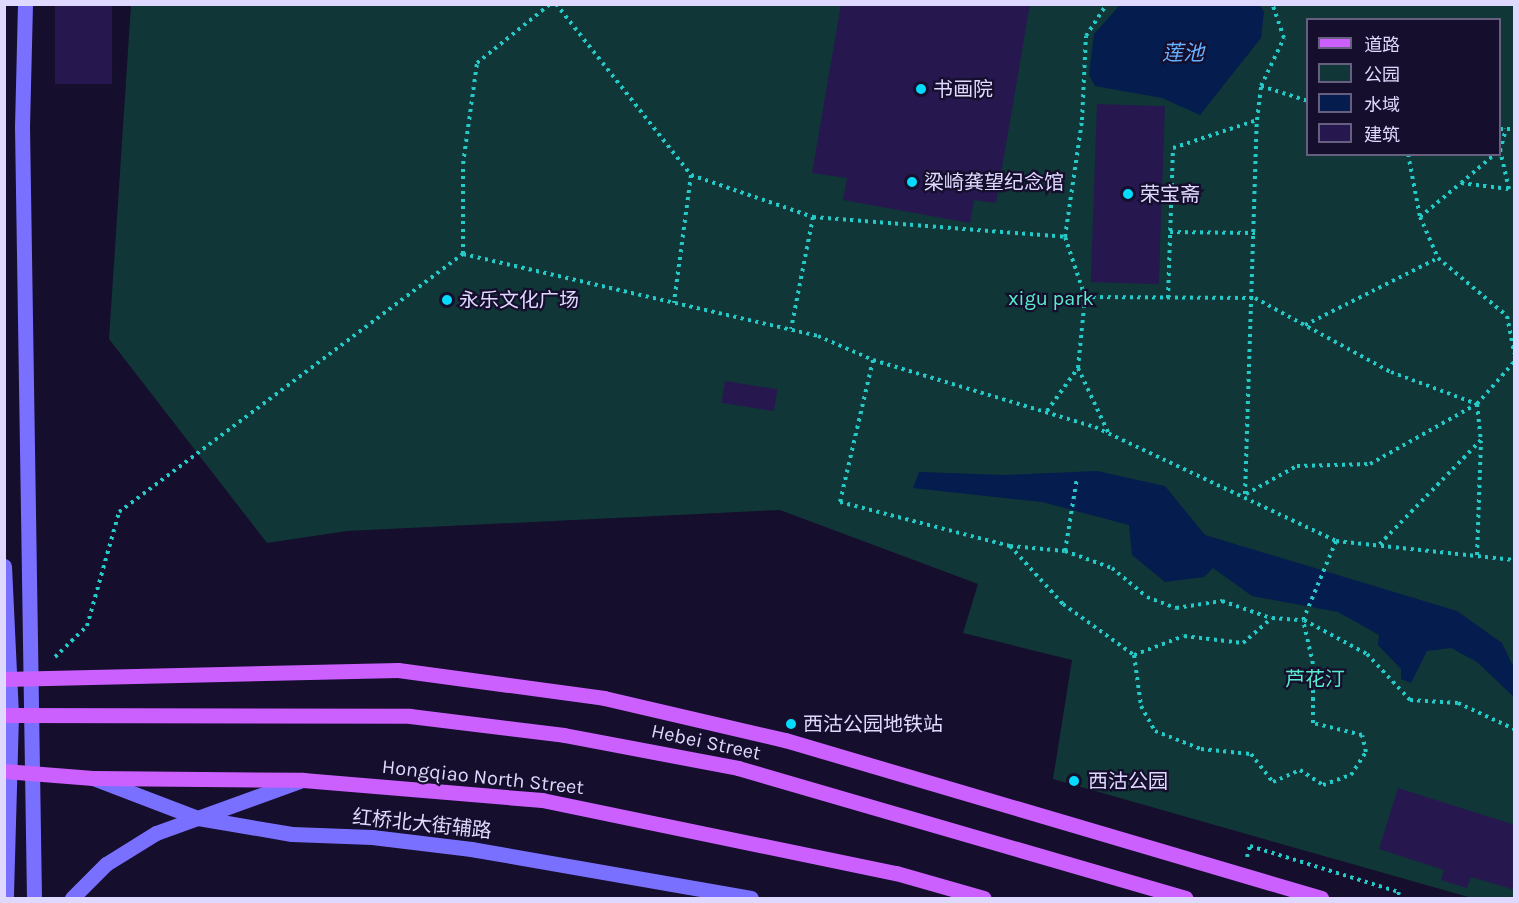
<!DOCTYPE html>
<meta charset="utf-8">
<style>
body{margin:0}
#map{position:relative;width:1519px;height:903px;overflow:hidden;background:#150e2c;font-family:Karla,"Noto Sans SC",sans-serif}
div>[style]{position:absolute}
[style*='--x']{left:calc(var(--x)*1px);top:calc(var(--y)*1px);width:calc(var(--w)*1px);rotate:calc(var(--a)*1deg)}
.green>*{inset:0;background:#103637}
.water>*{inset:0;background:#051c4e}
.building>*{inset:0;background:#26184f;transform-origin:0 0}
.path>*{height:4px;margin-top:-2px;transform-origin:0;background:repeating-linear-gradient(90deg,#23cac7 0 3px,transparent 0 7.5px)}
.secondary>*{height:15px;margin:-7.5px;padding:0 7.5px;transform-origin:7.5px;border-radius:7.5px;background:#7a70ff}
.primary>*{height:15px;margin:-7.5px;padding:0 7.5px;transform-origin:7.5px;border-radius:7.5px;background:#cb60ff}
.dots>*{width:16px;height:16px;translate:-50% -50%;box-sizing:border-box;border:3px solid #150e2c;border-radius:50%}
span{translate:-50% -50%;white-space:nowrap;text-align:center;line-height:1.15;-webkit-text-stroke:4.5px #150e2c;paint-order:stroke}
.poi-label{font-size:20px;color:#dfd9ff}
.left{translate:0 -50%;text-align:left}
.park-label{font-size:20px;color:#57edce}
.street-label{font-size:20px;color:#dfd9ff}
.water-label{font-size:21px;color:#67b2ff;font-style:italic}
.frame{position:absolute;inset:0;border:6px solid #dfd9ff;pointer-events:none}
.legend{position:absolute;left:1306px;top:18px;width:195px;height:138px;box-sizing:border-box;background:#150e2c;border:2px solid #665f80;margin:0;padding:8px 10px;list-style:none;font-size:18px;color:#dfd9ff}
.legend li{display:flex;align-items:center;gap:12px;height:30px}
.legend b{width:30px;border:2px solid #665f80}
</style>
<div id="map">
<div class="green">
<i style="clip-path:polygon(evenodd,131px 5px,1514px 5px,1514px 898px,1472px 898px,1053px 779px,1072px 660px,963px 633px,978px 584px,780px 510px,347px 531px,267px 543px,109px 339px,131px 5px,1308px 20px,1500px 20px,1500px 154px,1308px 154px,1308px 20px)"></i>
</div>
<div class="water">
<i style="clip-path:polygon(1121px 4px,1260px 5px,1264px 12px,1261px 38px,1200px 115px,1162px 98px,1095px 86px,1089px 75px,1094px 34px)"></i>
<i style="clip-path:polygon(1097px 471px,1165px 486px,1205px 535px,1457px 611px,1502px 643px,1514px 668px,1514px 697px,1477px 662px,1451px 648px,1427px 651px,1411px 683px,1401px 679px,1401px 669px,1378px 645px,1379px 635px,1338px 612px,1252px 596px,1213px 568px,1204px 577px,1165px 582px,1132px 555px,1129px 525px,1042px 502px,913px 488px,919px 472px,1005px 475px)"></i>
</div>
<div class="building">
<i style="left:55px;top:4px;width:57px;height:80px"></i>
<i style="clip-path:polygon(841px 4px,1030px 4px,996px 203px,974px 200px,970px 223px,843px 200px,847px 178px,812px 173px)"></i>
<i style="left:1097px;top:104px;width:68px;height:178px;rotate:2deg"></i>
<i style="left:725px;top:381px;width:53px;height:22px;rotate:9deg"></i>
<i style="clip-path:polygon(1398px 788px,1515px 825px,1515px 890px,1471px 877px,1467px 888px,1441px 880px,1444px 870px,1379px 849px)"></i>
</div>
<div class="path">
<i style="--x:556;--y:4;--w:218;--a:51.7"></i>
<i style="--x:691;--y:175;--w:129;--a:97.6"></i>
<i style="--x:1261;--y:86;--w:49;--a:17.7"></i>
<i style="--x:1500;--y:129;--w:14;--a:0"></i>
<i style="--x:1408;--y:154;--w:64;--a:79.2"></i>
<i style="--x:1420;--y:217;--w:45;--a:66.3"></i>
<i style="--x:1438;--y:258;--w:90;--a:40"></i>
<i style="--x:1507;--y:316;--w:38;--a:79"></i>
<i style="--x:691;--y:175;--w:129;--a:19"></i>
<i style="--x:813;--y:217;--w:114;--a:101.1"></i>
<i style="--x:1461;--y:183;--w:45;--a:-40.5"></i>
<i style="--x:813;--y:217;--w:253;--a:4.5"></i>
<i style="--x:1420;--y:217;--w:53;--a:-39.7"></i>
<i style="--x:1461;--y:183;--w:48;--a:7.1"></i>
<i style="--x:1509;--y:189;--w:39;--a:-103"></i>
<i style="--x:1500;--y:151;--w:23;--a:-75"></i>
<i style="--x:1170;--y:232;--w:85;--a:0.7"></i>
<i style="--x:463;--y:254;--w:364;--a:13"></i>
<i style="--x:818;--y:336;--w:60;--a:23.6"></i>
<i style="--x:873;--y:360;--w:232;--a:16.8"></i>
<i style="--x:1095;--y:427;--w:267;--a:25.3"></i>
<i style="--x:1336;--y:541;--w:179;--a:6.1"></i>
<i style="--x:1085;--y:297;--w:63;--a:-108.4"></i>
<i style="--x:1065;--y:237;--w:118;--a:-81.7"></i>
<i style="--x:1082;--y:120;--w:84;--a:-87.3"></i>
<i style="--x:1086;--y:36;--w:38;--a:-57"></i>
<i style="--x:1168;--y:298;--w:150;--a:-88.1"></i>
<i style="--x:1173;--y:148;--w:89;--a:-18.4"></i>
<i style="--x:1305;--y:325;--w:149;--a:-26.7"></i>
<i style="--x:873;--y:360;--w:146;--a:103.1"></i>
<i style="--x:840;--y:502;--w:176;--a:14.5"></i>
<i style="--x:1010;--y:546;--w:79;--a:47.6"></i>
<i style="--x:1063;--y:604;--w:87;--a:35.7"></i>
<i style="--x:1134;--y:655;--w:53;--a:-20.8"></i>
<i style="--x:1184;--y:636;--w:59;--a:6.8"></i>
<i style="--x:1243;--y:643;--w:38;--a:-41"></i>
<i style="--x:1272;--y:618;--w:31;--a:4"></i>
<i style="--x:1303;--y:620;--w:86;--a:-67.3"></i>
<i style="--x:1078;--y:368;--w:71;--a:64.9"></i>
<i style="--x:1047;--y:411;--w:53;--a:-54.2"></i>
<i style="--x:1078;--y:368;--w:71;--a:-84.4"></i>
<i style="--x:1085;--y:297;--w:170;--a:0.3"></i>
<i style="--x:1255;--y:298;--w:155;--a:28.6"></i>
<i style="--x:1391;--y:372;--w:92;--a:20.4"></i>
<i style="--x:1477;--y:404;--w:36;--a:84"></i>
<i style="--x:1481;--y:440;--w:146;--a:134.2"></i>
<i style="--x:1245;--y:494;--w:374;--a:-88.2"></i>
<i style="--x:1257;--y:120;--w:34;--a:-83"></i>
<i style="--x:1261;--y:86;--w:53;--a:-64.4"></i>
<i style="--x:1284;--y:38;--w:36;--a:-109"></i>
<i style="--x:1246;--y:494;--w:58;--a:-28.8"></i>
<i style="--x:1297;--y:466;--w:73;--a:-1.6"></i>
<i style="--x:1370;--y:464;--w:123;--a:-29.3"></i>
<i style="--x:1477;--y:404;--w:56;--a:-48.6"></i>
<i style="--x:1010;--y:546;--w:55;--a:5.2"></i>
<i style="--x:1065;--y:551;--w:50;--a:19.9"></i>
<i style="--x:1112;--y:568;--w:45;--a:39.6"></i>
<i style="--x:1147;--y:597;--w:31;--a:21"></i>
<i style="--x:1176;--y:608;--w:47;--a:-8.7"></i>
<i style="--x:1222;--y:601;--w:52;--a:19.1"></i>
<i style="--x:1065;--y:551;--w:74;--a:-80.7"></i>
<i style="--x:1477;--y:555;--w:114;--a:-88"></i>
<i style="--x:1304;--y:620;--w:72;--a:28.4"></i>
<i style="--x:1367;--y:654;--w:63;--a:46.9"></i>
<i style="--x:1410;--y:700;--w:48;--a:3.6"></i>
<i style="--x:1458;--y:703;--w:62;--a:24.9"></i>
<i style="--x:1134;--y:655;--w:51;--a:82.2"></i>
<i style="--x:1141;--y:706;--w:29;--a:61"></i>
<i style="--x:1155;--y:731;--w:49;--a:21.4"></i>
<i style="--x:1201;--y:749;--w:50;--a:5.7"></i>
<i style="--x:1251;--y:754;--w:36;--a:52"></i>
<i style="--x:1273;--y:782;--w:30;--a:-24"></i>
<i style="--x:1300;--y:770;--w:27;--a:33"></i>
<i style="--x:1323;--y:785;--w:30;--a:-20"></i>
<i style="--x:1351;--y:775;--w:27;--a:-57"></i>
<i style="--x:1366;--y:752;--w:17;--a:-103"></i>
<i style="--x:1362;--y:735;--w:50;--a:-166.2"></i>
<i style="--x:1313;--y:723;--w:59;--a:-90"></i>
<i style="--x:1313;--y:664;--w:45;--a:-102.8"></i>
<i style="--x:55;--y:657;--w:45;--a:-44.1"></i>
<i style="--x:87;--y:626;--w:118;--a:-74.3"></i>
<i style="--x:119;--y:512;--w:430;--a:-36.9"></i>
<i style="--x:463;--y:254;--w:90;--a:-90"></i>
<i style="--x:463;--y:164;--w:102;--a:-82.1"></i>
<i style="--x:477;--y:63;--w:94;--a:-38.9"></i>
<i style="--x:1247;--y:857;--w:11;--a:-75"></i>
<i style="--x:1250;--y:846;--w:156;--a:17.2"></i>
<i style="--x:1399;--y:892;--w:6;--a:108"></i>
</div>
<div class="secondary">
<i style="--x:25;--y:4;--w:122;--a:91.4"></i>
<i style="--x:22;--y:126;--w:772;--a:89.11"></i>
<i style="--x:4;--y:566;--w:149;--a:87.3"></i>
<i style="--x:11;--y:715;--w:183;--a:91.6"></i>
<i style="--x:93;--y:778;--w:112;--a:20.9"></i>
<i style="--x:198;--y:818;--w:95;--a:9.7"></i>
<i style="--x:292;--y:834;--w:80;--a:2.1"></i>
<i style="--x:372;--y:837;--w:100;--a:6.9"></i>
<i style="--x:471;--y:849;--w:284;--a:9.9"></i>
<i style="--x:72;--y:898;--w:48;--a:-45"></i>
<i style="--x:106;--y:864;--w:59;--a:-31.8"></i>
<i style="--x:156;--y:833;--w:153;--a:-19.9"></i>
</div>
<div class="primary">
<i style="--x:4;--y:679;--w:394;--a:-1.3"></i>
<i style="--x:398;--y:670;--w:208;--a:7.7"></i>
<i style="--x:604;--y:698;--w:186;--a:13.1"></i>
<i style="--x:785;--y:740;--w:559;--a:16.42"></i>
<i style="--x:4;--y:715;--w:406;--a:0.1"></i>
<i style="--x:410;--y:716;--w:155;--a:7"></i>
<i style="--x:564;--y:735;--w:177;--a:10.7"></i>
<i style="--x:738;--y:768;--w:466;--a:16.2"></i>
<i style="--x:4;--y:771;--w:89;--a:4.5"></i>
<i style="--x:93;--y:778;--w:210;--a:0.5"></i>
<i style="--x:303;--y:780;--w:240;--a:4.8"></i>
<i style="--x:542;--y:800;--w:361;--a:11.7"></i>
<i style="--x:896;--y:873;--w:91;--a:15.9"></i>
</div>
<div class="dots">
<i style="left:921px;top:89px;background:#05dbff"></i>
<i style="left:912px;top:182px;background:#05dbff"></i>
<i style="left:1128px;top:194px;background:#05dbff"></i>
<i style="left:447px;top:300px;background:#05dbff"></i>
<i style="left:791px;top:724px;background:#05dbff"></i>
<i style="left:1074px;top:781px;background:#05dbff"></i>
</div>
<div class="poi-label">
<span class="left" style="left:933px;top:89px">书画院</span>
<span class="left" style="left:924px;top:182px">梁崎龚望纪念馆</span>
<span class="left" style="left:1140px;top:194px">荣宝斋</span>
<span class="left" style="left:459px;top:300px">永乐文化广场</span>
<span class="left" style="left:803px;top:724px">西沽公园地铁站</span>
<span class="left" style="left:1088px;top:781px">西沽公园</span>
</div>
<div class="park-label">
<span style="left:1051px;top:298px">xigu park</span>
<span style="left:1315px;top:679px">芦花汀</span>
</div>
<div class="street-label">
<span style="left:706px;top:742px;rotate:12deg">Hebei Street</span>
<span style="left:483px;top:777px;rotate:6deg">Hongqiao North Street</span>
<span style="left:422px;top:824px;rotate:6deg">红桥北大街辅路</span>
</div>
<div class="water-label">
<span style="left:1183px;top:53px">莲池</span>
</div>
<div class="frame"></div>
<ul class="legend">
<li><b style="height:8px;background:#cb60ff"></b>道路</li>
<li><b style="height:16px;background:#103637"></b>公园</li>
<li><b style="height:16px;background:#051c4e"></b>水域</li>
<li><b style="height:16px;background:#26184f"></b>建筑</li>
</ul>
</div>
